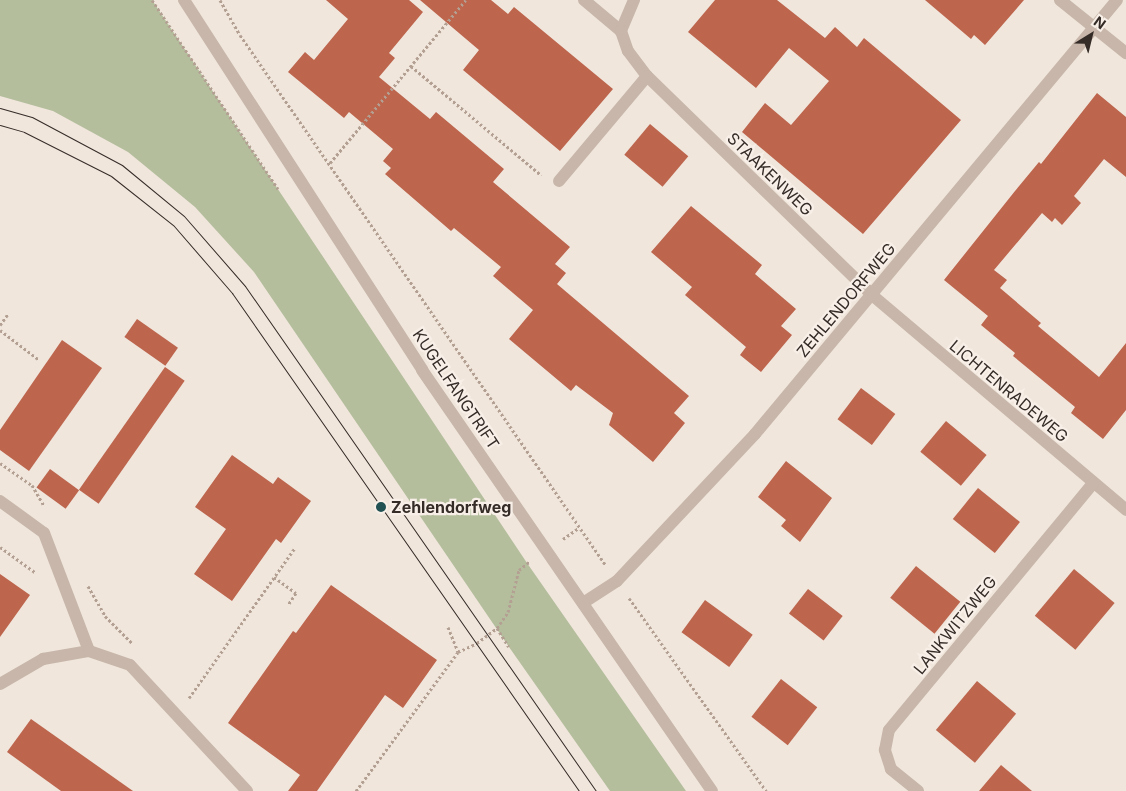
<!DOCTYPE html>
<style>
body{margin:0}
#map{position:relative;width:1126px;height:791px;overflow:hidden;background:#f0e6dc;font-family:Inter,sans-serif}
div>[style]{position:absolute}
[style*='--x']{left:calc(var(--x)*1px);top:calc(var(--y)*1px);width:calc(var(--w)*1px);rotate:calc(var(--a)*1deg)}
.green>*{inset:0;background:#b4be9d}
.building>*{inset:0;background:#bd654d;transform-origin:0 0}
.path>*{height:3px;margin-top:-1.5px;transform-origin:0;background:repeating-linear-gradient(90deg,#b3a093 0 2.5px,transparent 0 5px)}
.service>*{height:12px;margin:-6px;padding:0 6px;transform-origin:6px;border-radius:6px;background:#c7b6a9}
.minor>*{height:12px;margin:-6px;padding:0 6px;transform-origin:6px;border-radius:6px;background:#c7b6a9}
.tertiary>*{height:12px;margin:-6px;padding:0 6px;transform-origin:6px;border-radius:6px;background:#c7b6a9}
.tram>*{height:1px;margin:-0.5px;padding:0 0.5px;transform-origin:0.5px;border-radius:0.5px;background:#352c28}
.dots>*{width:14px;height:14px;translate:-50% -50%;box-sizing:border-box;border:2px solid #f8f0e8;border-radius:50%}
span{translate:-50% -50%;white-space:nowrap;text-align:center;line-height:1.15;-webkit-text-stroke:4.5px #f8f0e8;paint-order:stroke}
.street-label{font-size:16px;color:#352c28}
.poi-label{font-size:16px;color:#352c28;font-weight:700}
.left{translate:0 -50%;text-align:left}
.north{position:absolute;left:1066px;top:10px;width:50px;height:50px;-webkit-text-stroke:4px #f8f0e8;paint-order:stroke;rotate:36deg;font-size:14px;font-weight:700;line-height:20px;text-align:center;color:#352c28}
.north::after{content:'';display:block;margin:auto;width:18px;height:22px;background:#352c28;clip-path:polygon(50% 0,100% 100%,50% 72%,0 100%)}
</style>
<div id="map">
<div class="green">
<i style="clip-path:polygon(0 0,152px 0,527px 563px,686px 791px,610px 791px,509px 647px,254px 272px,195px 207px,128px 152px,53px 111px,0 96px)"></i>
</div>
<div class="building">
<i style="clip-path:polygon(326px 0,409px 0,423px 12px,389px 53px,395px 58px,379px 77px,430px 119px,436px 112px,504px 169px,493px 182px,570px 247px,555px 264px,566px 273px,557px 284px,689px 396px,674px 413px,685px 423px,653px 462px,609px 425px,613px 413px,576px 385px,571px 391px,509px 339px,533px 310px,493px 276px,501px 267px,454px 228px,451px 231px,385px 174px,391px 168px,383px 161px,393px 149px,349px 112px,344px 118px,288px 72px,305px 52px,314px 60px,348px 19px)"></i>
<i style="clip-path:polygon(420px 0,491px 0,508px 14px,514px 7px,613px 89px,560px 151px,463px 70px,479px 50px)"></i>
<i style="clip-path:polygon(715px 0,777px 0,825px 38px,835px 27px,857px 47px,864px 38px,961px 120px,863px 234px,742px 132px,765px 103px,791px 125px,829px 81px,789px 48px,756px 88px,688px 32px)"></i>
<i style="clip-path:polygon(925px 0,1024px 0,985px 45px,974px 35px,971px 39px)"></i>
<i style="clip-path:polygon(1097px 93px,1126px 117px,1126px 177px,1104px 159px,1074px 196px,1081px 203px,1062px 225px,1055px 218px,1052px 222px,1042px 213px,994px 270px,1007px 280px,1000px 288px,1041px 323px,1038px 326px,1099px 377px,1126px 343px,1126px 410px,1103px 439px,1071px 413px,1075px 407px,1013px 356px,1015px 353px,981px 325px,988px 316px,944px 280px,1015px 191px,1039px 162px,1041px 164px)"></i>
<i style="left:650px;top:124px;width:50px;height:40px;rotate:40deg"></i>
<i style="clip-path:polygon(691px 206px,762px 265px,755px 274px,796px 309px,781px 326px,792px 335px,761px 372px,740px 355px,746px 347px,685px 295px,692px 287px,651px 252px)"></i>
<i style="left:137px;top:319px;width:50px;height:22px;rotate:35deg"></i>
<i style="clip-path:polygon(62px 340px,102px 368px,29px 471px,0 450px,0 430px)"></i>
<i style="left:165px;top:367px;width:24px;height:150px;rotate:35deg"></i>
<i style="left:861px;top:388px;width:43px;height:39px;rotate:37deg"></i>
<i style="left:946px;top:421px;width:53px;height:40px;rotate:40deg"></i>
<i style="clip-path:polygon(232px 455px,273px 484px,278px 477px,311px 501px,281px 543px,276px 539px,232px 601px,194px 574px,226px 529px,195px 507px)"></i>
<i style="clip-path:polygon(786px 461px,832px 498px,800px 542px,781px 526px,786px 520px,758px 497px)"></i>
<i style="left:50px;top:469px;width:36px;height:23px;rotate:36deg"></i>
<i style="left:978px;top:488px;width:54px;height:40px;rotate:39deg"></i>
<i style="left:916px;top:566px;width:57px;height:41px;rotate:39deg"></i>
<i style="left:1074px;top:569px;width:53px;height:61px;rotate:40deg"></i>
<i style="clip-path:polygon(0 574px,30px 595px,0 637px)"></i>
<i style="clip-path:polygon(331px 585px,437px 660px,403px 708px,385px 695px,317px 791px,288px 791px,300px 775px,228px 723px,293px 631px,296px 633px)"></i>
<i style="left:808px;top:589px;width:44px;height:31px;rotate:38deg"></i>
<i style="left:705px;top:600px;width:59px;height:40px;rotate:36deg"></i>
<i style="left:781px;top:679px;width:46px;height:48px;rotate:38deg"></i>
<i style="left:977px;top:681px;width:51px;height:64px;rotate:40deg"></i>
<i style="clip-path:polygon(31px 719px,133px 791px,61px 791px,7px 752px)"></i>
<i style="clip-path:polygon(1001px 765px,1032px 791px,979px 791px)"></i>
</div>
<div class="path">
<i style="--x:152;--y:0;--w:227;--a:56.3"></i>
<i style="--x:220;--y:0;--w:40;--a:60.3"></i>
<i style="--x:240;--y:35;--w:643;--a:55.4"></i>
<i style="--x:411;--y:66;--w:170;--a:40"></i>
<i style="--x:330;--y:163;--w:212;--a:-50.2"></i>
<i style="--x:0;--y:325;--w:14;--a:-54"></i>
<i style="--x:0;--y:330;--w:48;--a:37.3"></i>
<i style="--x:0;--y:463;--w:39;--a:35"></i>
<i style="--x:32;--y:485;--w:24;--a:60"></i>
<i style="--x:563;--y:539;--w:19;--a:-35"></i>
<i style="--x:0;--y:547;--w:44;--a:35.8"></i>
<i style="--x:274;--y:577;--w:27;--a:36"></i>
<i style="--x:296;--y:593;--w:14;--a:124"></i>
<i style="--x:88;--y:586;--w:34;--a:60"></i>
<i style="--x:105;--y:616;--w:40;--a:45"></i>
<i style="--x:629;--y:598;--w:237;--a:54.6"></i>
<i style="--x:448;--y:627;--w:27;--a:68"></i>
<i style="--x:497;--y:628;--w:22;--a:58"></i>
<i style="--x:189;--y:698;--w:184;--a:-54.8"></i>
<i style="--x:356;--y:791;--w:172;--a:-53.7"></i>
<i style="--x:458;--y:652;--w:21;--a:-25"></i>
<i style="--x:477;--y:643;--w:25;--a:-37"></i>
<i style="--x:497;--y:628;--w:19;--a:-55"></i>
<i style="--x:508;--y:612;--w:43;--a:-75.3"></i>
<i style="--x:519;--y:570;--w:13;--a:-39"></i>
</div>
<div class="service">
<i style="--x:584;--y:0;--w:48;--a:40"></i>
</div>
<div class="minor">
<i style="--x:634;--y:0;--w:34;--a:113"></i>
<i style="--x:621;--y:31;--w:21;--a:71"></i>
<i style="--x:628;--y:51;--w:31;--a:53"></i>
<i style="--x:647;--y:76;--w:314;--a:44.2"></i>
<i style="--x:872;--y:295;--w:333;--a:40.2"></i>
<i style="--x:1060;--y:0;--w:85;--a:38.8"></i>
<i style="--x:559;--y:181;--w:137;--a:-50"></i>
<i style="--x:0;--y:501;--w:54;--a:36"></i>
<i style="--x:44;--y:533;--w:126;--a:69.1"></i>
<i style="--x:583;--y:603;--w:40;--a:-32.9"></i>
<i style="--x:617;--y:581;--w:202;--a:-46.8"></i>
<i style="--x:755;--y:434;--w:565;--a:-50.17"></i>
<i style="--x:0;--y:684;--w:50;--a:-30.2"></i>
<i style="--x:43;--y:659;--w:47;--a:-9.9"></i>
<i style="--x:89;--y:651;--w:43;--a:18.9"></i>
<i style="--x:130;--y:665;--w:172;--a:47.1"></i>
<i style="--x:918;--y:791;--w:35;--a:-141"></i>
<i style="--x:891;--y:769;--w:20;--a:-108"></i>
<i style="--x:885;--y:750;--w:20;--a:-79"></i>
<i style="--x:889;--y:730;--w:320;--a:-50.4"></i>
</div>
<div class="tertiary">
<i style="--x:184;--y:0;--w:440;--a:57.2"></i>
<i style="--x:422;--y:370;--w:511;--a:55.44"></i>
</div>
<div class="tram">
<i style="--x:0;--y:108;--w:33;--a:16"></i>
<i style="--x:32;--y:117;--w:102;--a:28.1"></i>
<i style="--x:122;--y:165;--w:80;--a:39.4"></i>
<i style="--x:184;--y:216;--w:93;--a:48.9"></i>
<i style="--x:245;--y:286;--w:615;--a:55.2"></i>
<i style="--x:0;--y:125;--w:25;--a:16"></i>
<i style="--x:24;--y:132;--w:97;--a:26.8"></i>
<i style="--x:111;--y:176;--w:80;--a:38.4"></i>
<i style="--x:174;--y:226;--w:89;--a:49.1"></i>
<i style="--x:232;--y:293;--w:607;--a:55.13"></i>
</div>
<div class="dots">
<i style="left:381px;top:507px;background:#215153"></i>
</div>
<div class="street-label">
<span style="left:770px;top:174px;rotate:44deg">STAAKENWEG</span>
<span style="left:846px;top:300px;rotate:-50deg">ZEHLENDORFWEG</span>
<span style="left:456px;top:389px;rotate:56deg">KUGELFANGTRIFT</span>
<span style="left:1009px;top:391px;rotate:40deg">LICHTENRADEWEG</span>
<span style="left:955px;top:625px;rotate:-51deg">LANKWITZWEG</span>
</div>
<div class="poi-label">
<span class="left" style="left:391px;top:507px">Zehlendorfweg</span>
</div>
<div class="north">N</div>
</div>
